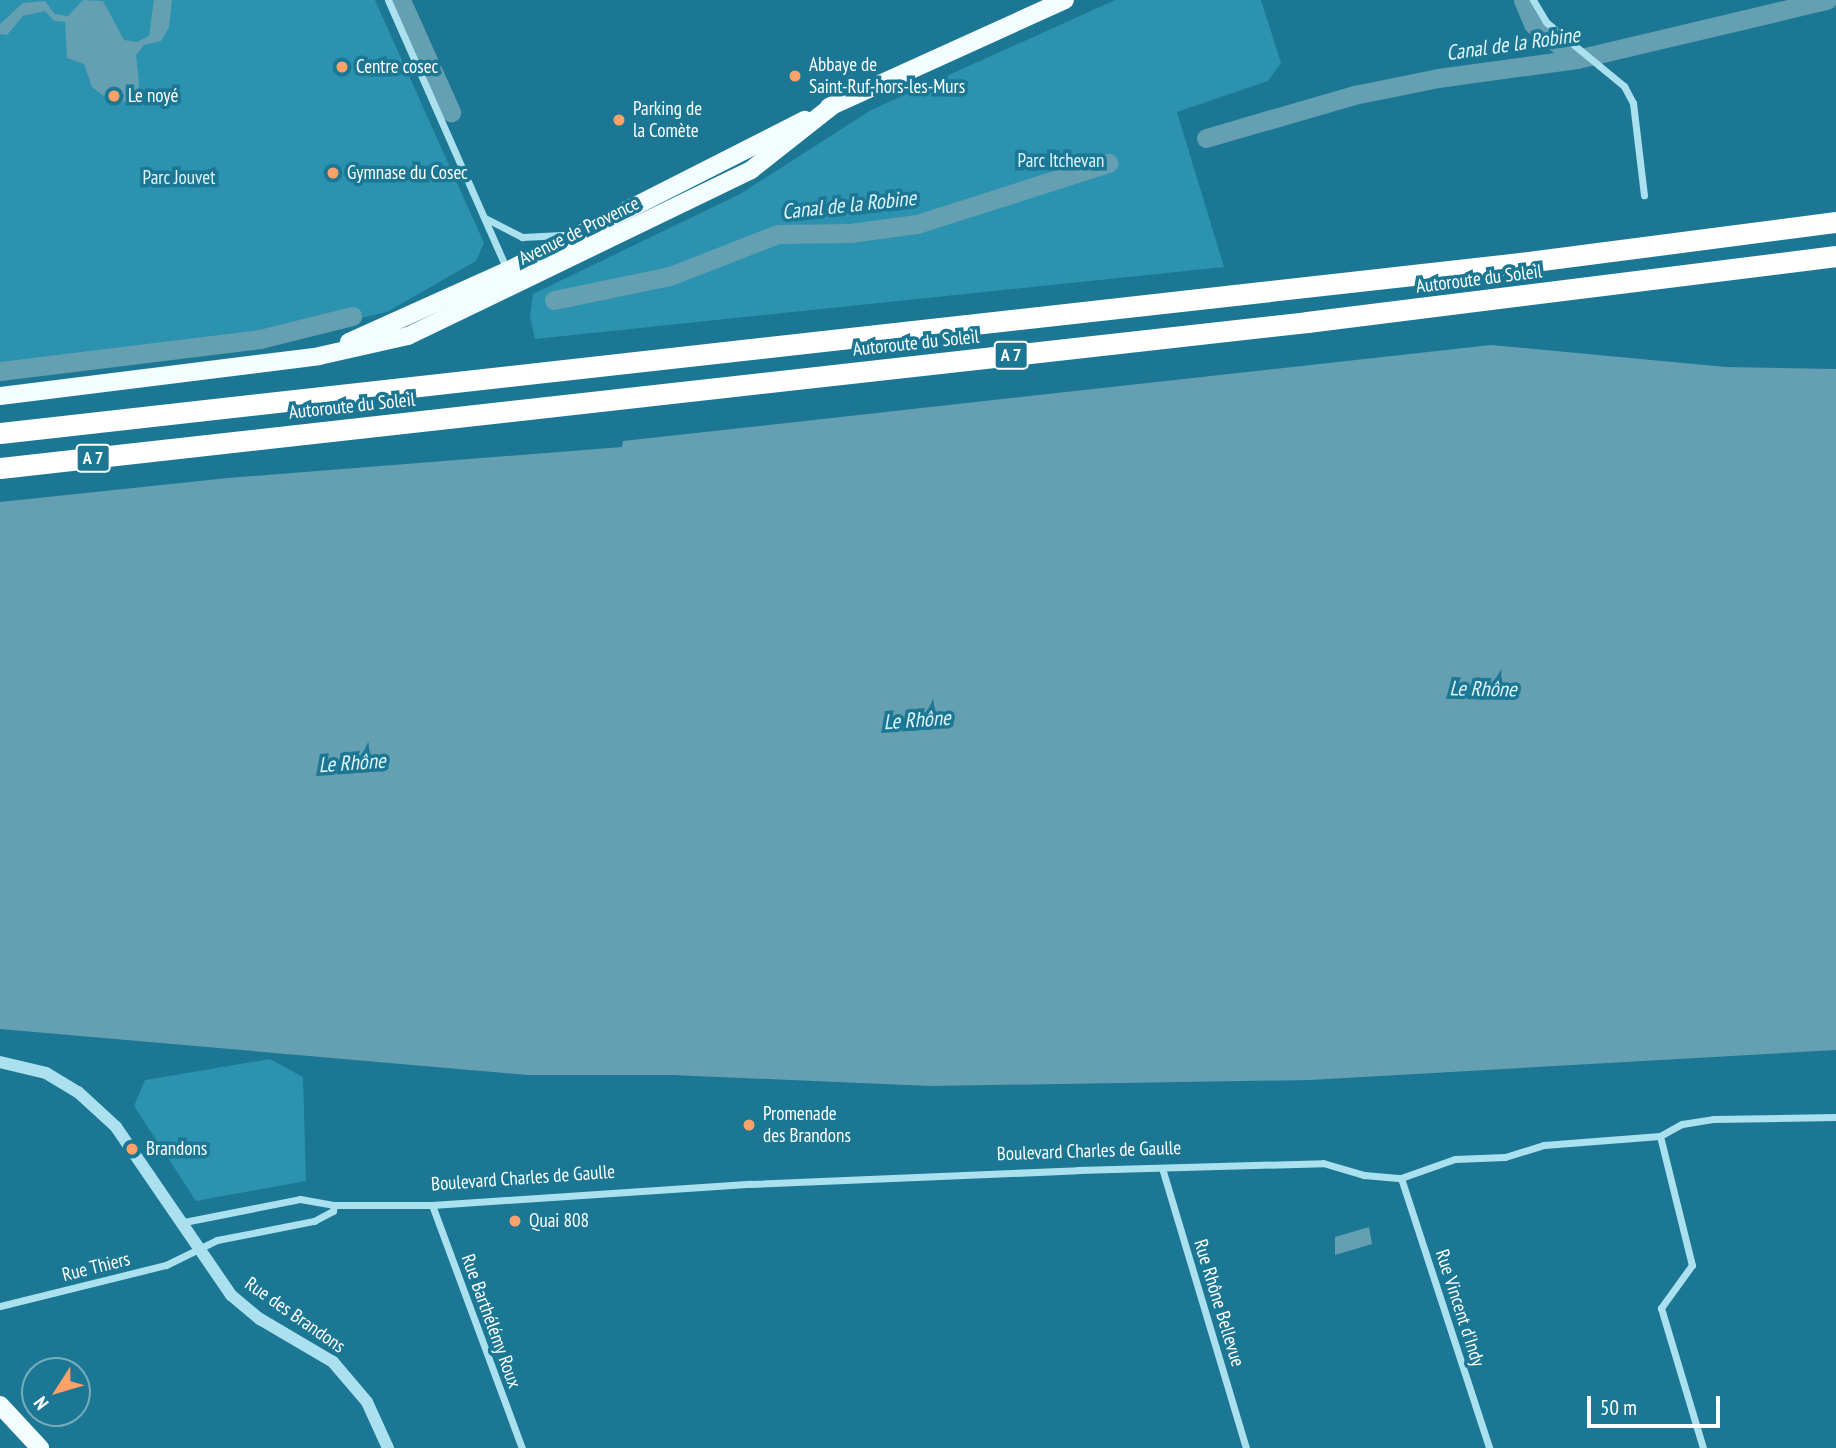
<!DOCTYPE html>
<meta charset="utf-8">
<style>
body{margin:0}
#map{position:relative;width:1836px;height:1448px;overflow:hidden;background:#1b7793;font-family:"PT Sans Narrow",sans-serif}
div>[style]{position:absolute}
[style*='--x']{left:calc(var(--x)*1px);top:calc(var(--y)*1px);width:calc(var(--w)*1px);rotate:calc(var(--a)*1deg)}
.green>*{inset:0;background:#2b92af}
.water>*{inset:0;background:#64a0b1}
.canal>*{height:19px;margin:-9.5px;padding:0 9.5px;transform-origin:9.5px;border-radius:9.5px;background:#64a0b1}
.minor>*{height:7px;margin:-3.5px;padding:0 3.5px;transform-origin:3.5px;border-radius:3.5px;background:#abe0ef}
.tertiary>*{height:12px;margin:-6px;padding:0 6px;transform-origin:6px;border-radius:6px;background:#abe0ef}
.primary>*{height:18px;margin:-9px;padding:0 9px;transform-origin:9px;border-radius:9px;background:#f3fcff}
.motorway>*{height:21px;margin:-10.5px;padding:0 10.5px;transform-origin:10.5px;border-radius:10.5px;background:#fff}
.dots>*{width:19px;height:19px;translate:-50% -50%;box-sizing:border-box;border:4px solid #1b7793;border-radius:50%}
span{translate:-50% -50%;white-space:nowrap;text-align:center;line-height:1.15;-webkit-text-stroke:7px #1b7793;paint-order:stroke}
.shield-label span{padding:2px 5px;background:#1b7793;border:2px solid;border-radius:5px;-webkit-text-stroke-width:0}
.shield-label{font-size:18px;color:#fff;font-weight:700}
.poi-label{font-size:19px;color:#fff}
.left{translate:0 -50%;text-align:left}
.park-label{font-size:19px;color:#ddf5fc}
.street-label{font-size:19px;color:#fff}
.water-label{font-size:21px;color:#dff5fb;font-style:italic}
.north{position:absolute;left:21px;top:1357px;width:70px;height:70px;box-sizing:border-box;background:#1b7793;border:2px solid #76adbe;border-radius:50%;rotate:233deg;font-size:19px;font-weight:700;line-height:28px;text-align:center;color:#fff}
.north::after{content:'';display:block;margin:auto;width:24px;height:32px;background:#ffa269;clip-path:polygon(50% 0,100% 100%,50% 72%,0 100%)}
.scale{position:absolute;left:1587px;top:1396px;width:133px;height:32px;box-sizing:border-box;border:4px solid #fff;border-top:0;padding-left:9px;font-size:21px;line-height:24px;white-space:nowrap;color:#fff;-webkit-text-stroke:5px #1b7793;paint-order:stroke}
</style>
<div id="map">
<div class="green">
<i style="clip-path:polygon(0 0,375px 0,484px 243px,476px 261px,387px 312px,205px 354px,0 380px)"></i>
<i style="clip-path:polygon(1115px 0,1261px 0,1281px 63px,1268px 81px,1177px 112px,1224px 267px,535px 339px,530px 317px,533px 294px,740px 194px,871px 110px)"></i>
<i style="clip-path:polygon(270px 1059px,303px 1077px,306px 1181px,196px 1201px,134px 1106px,145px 1080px)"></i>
</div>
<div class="water">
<i style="clip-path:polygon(83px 0,103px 1px,124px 40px,137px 42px,149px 36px,154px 0,172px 0,169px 27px,161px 41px,144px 45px,136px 55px,139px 83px,137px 96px,129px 101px,113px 103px,92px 87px,84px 64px,67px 58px,65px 22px,54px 21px,45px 11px,23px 16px,7px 35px,0 34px,0 24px,23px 3px,45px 1px,55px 14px,68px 16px)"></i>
<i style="clip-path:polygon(1491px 345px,1726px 367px,1836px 369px,1836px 1050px,1310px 1080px,930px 1086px,672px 1075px,528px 1075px,0 1029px,0 502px,228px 478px,622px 447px,623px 441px)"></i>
<i style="clip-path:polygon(1369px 1227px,1372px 1244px,1335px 1255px,1335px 1237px)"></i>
</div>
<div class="canal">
<i style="--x:401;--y:0;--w:123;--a:65.9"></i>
<i style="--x:1523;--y:0;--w:26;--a:67"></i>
<i style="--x:1533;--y:24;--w:56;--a:38.5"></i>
<i style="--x:1206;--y:138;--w:154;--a:-16.2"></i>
<i style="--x:1354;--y:95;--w:86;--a:-11.4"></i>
<i style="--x:1438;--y:78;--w:140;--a:-7.8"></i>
<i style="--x:1577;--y:59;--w:257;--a:-13.3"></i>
<i style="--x:554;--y:300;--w:118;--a:-11.7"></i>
<i style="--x:670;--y:276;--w:116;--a:-21.3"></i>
<i style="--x:778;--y:234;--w:72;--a:-0.8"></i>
<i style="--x:850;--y:233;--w:68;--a:-7.7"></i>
<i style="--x:917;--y:224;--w:201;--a:-17.7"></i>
<i style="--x:0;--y:371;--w:262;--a:-7"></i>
<i style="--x:260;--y:339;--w:95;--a:-14"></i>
</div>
<div class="minor">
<i style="--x:388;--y:0;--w:295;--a:66.2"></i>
<i style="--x:1533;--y:0;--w:26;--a:59"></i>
<i style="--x:1546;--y:22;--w:101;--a:39.4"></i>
<i style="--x:1624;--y:86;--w:19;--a:62"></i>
<i style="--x:1633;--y:103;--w:93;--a:83.2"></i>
<i style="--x:485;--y:218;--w:42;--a:27.2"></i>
<i style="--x:522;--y:237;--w:40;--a:-2.9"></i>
<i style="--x:1660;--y:1136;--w:133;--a:76.1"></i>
<i style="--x:1692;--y:1265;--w:53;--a:125.8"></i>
<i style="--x:1661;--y:1308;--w:146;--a:73.3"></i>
<i style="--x:1162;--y:1168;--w:292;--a:73.3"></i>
<i style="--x:1401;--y:1178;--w:284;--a:71.9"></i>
<i style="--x:432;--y:1205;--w:259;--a:69.7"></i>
<i style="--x:179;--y:1223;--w:123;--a:-11.2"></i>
<i style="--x:300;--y:1199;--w:35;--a:10"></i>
<i style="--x:334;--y:1205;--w:98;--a:0"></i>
<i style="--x:432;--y:1205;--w:319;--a:-3.8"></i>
<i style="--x:750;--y:1184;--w:328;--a:-2.4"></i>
<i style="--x:1078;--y:1170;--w:245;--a:-1.6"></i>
<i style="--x:1323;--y:1163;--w:43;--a:16.3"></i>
<i style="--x:1364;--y:1175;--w:37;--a:5"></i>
<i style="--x:1401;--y:1178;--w:57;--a:-19.4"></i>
<i style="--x:1455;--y:1159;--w:50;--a:-2.3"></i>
<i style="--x:1505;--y:1157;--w:41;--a:-17.1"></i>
<i style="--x:1544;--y:1145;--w:116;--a:-4.4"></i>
<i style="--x:1660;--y:1136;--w:25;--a:-29"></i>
<i style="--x:1682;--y:1124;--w:31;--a:-9"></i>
<i style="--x:1713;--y:1119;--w:123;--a:-0.9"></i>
<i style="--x:0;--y:1306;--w:171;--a:-13.9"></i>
<i style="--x:166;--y:1265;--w:57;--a:-26.1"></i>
<i style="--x:217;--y:1240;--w:99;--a:-11.1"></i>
<i style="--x:314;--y:1221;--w:21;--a:-28"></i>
<i style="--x:333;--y:1211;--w:6;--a:-81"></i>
</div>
<div class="tertiary">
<i style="--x:0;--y:1062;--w:47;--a:13.4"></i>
<i style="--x:46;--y:1073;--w:37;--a:31"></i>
<i style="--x:78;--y:1092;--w:52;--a:42.6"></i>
<i style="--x:116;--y:1127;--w:204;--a:55.6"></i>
<i style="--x:231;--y:1295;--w:38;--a:40"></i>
<i style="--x:260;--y:1319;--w:85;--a:30.5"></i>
<i style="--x:333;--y:1362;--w:52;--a:49.6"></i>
<i style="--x:367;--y:1402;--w:51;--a:65.5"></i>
</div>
<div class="primary">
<i style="--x:829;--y:107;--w:259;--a:-24.4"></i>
<i style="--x:349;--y:342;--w:173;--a:-24.2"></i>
<i style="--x:507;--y:271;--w:334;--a:-26.9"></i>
<i style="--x:0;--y:396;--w:321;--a:-7.1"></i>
<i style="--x:319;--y:356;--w:91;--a:-12.7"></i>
<i style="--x:408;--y:336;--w:381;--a:-25.8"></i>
<i style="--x:751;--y:170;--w:110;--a:-38.3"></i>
<i style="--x:0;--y:1405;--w:59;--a:47.1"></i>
</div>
<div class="motorway">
<i style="--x:0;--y:433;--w:1521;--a:-6.38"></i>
<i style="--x:1512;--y:264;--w:327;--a:-7.4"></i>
<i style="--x:0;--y:468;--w:1315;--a:-6.37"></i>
<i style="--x:1307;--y:322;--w:533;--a:-7.11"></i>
</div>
<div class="dots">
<i style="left:342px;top:67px;background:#ffa269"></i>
<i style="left:795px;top:76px;background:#ffa269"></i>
<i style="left:114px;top:96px;background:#ffa269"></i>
<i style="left:619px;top:120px;background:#ffa269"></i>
<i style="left:333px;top:173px;background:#ffa269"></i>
<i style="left:749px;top:1125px;background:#ffa269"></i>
<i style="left:132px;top:1149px;background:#ffa269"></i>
<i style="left:515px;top:1221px;background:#ffa269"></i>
</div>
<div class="shield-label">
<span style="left:1011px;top:355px">A 7</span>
<span style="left:93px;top:458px">A 7</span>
</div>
<div class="poi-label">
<span class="left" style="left:809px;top:76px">Abbaye de<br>Saint-Ruf-hors-les-Murs</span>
<span class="left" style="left:356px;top:67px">Centre cosec</span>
<span class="left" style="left:128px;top:96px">Le noyé</span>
<span class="left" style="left:633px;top:120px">Parking de<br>la Comète</span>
<span class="left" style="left:347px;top:173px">Gymnase du Cosec</span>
<span class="left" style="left:763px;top:1125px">Promenade<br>des Brandons</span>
<span class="left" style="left:146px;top:1149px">Brandons</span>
<span class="left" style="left:529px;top:1221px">Quai 808</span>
</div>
<div class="park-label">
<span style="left:1061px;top:161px">Parc Itchevan</span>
<span style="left:179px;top:178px">Parc Jouvet</span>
</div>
<div class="street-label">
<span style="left:579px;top:231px;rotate:-26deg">Avenue de Provence</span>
<span style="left:1479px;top:279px;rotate:-7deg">Autoroute du Soleil</span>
<span style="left:916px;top:343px;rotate:-6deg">Autoroute du Soleil</span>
<span style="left:352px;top:406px;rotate:-6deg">Autoroute du Soleil</span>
<span style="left:1089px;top:1151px;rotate:-2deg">Boulevard Charles de Gaulle</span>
<span style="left:523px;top:1178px;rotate:-4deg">Boulevard Charles de Gaulle</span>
<span style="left:96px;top:1267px;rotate:-14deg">Rue Thiers</span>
<span style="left:1219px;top:1303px;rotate:73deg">Rue Rhône Bellevue</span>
<span style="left:1460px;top:1308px;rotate:72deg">Rue Vincent d'Indy</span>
<span style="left:295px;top:1315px;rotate:35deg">Rue des Brandons</span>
<span style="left:491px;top:1321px;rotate:70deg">Rue Barthélémy Roux</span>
</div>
<div class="water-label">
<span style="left:1513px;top:44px;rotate:-8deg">Canal de la Robine</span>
<span style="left:849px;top:205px;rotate:-6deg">Canal de la Robine</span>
<span style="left:1483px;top:689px;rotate:1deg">Le Rhône</span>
<span style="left:917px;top:720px;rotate:-4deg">Le Rhône</span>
<span style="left:352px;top:763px;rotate:-4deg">Le Rhône</span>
</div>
<div class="north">N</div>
<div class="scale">50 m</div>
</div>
